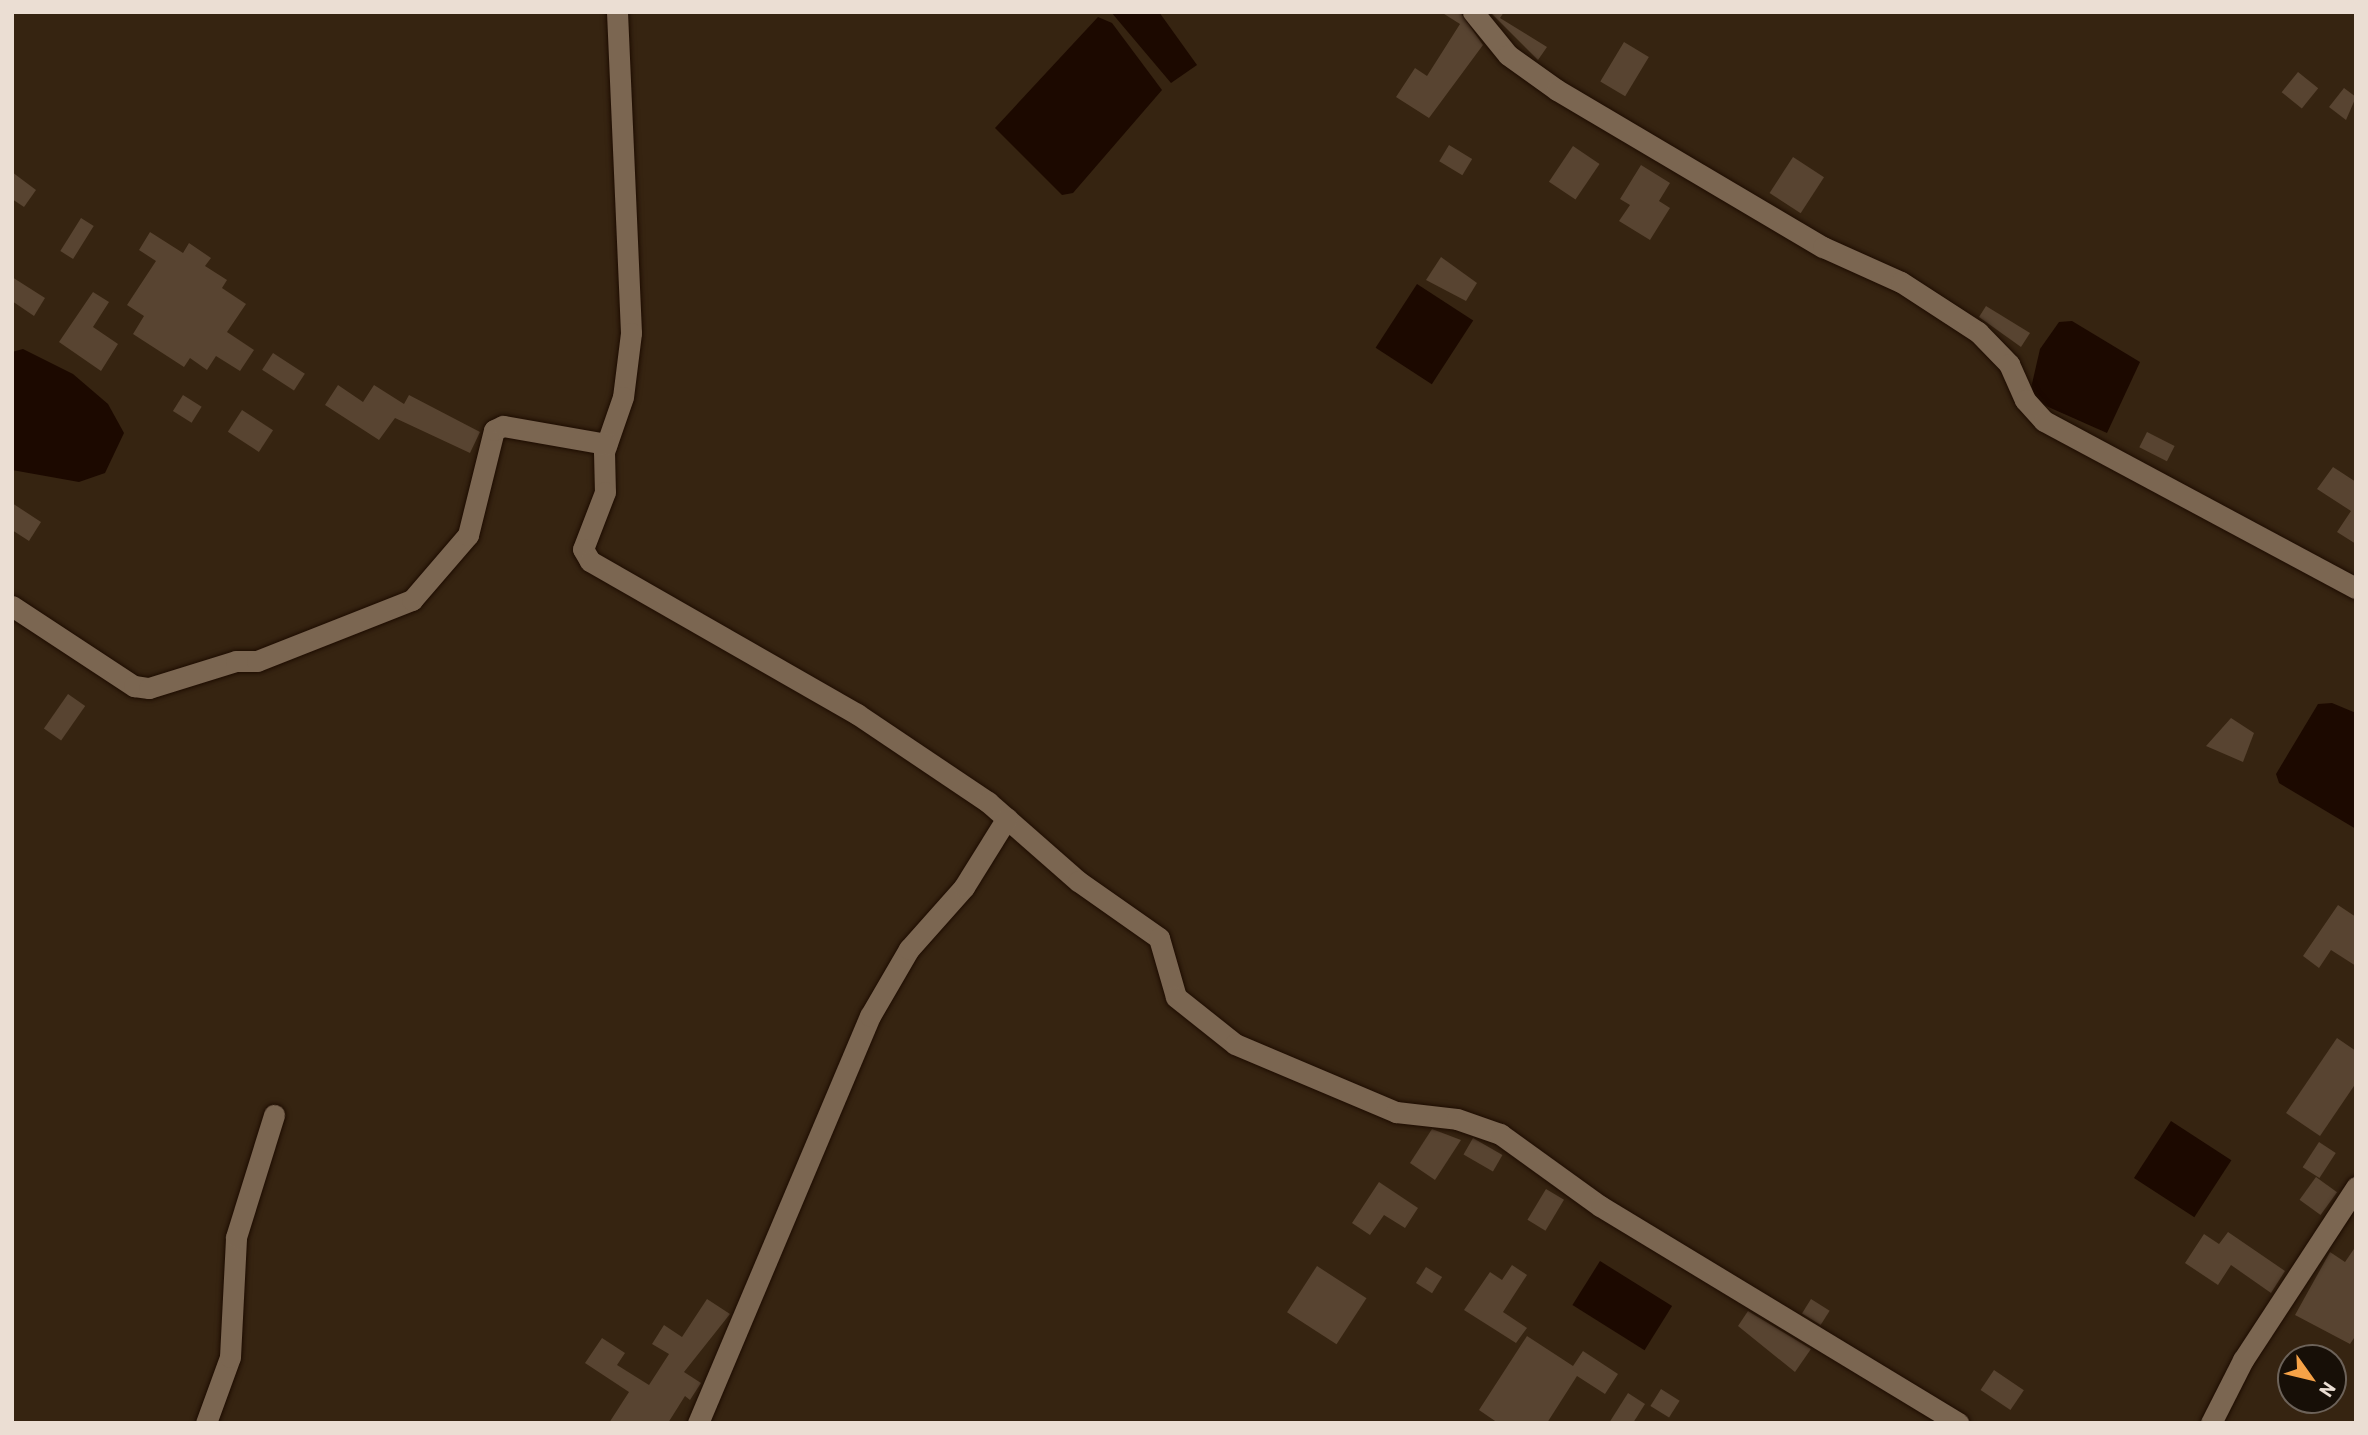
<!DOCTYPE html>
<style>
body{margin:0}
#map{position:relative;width:2368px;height:1435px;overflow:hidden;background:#362411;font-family:Barlow,sans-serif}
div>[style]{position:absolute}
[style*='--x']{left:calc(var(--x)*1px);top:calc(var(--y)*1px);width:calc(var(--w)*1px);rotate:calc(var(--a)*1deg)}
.water>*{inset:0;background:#1c0900;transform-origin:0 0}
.building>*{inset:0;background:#584431;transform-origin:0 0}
.roads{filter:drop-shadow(0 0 2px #1d0c00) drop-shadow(0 0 2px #1d0c00)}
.minor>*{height:21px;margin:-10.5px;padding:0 10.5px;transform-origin:10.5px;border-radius:10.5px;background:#7b6651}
span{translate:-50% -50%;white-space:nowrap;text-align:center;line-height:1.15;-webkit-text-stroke:6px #170f07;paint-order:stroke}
.frame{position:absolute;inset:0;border:14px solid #ebded3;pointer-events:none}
.north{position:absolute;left:2277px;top:1344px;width:70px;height:70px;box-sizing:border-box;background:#170f07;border:2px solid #6c6259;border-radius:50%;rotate:124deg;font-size:19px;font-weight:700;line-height:28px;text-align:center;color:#ebded3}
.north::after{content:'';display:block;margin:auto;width:24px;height:32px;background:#f6a247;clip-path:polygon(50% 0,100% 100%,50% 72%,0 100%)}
</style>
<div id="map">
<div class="water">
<i style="clip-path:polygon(1111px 12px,1159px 12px,1197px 65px,1171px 83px)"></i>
<i style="clip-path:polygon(1098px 17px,1112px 23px,1162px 90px,1073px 193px,1062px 195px,995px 128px)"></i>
<i style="left:1417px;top:284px;width:67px;height:76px;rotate:33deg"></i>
<i style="clip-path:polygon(2072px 321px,2140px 362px,2107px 433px,2037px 402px,2031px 388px,2040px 349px,2059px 322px)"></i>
<i style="clip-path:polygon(23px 349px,73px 374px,108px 404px,124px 433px,105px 473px,79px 482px,12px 470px,12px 352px)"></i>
<i style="clip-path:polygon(2332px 703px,2356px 713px,2356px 829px,2279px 783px,2276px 774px,2318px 704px)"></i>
<i style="left:2171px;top:1121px;width:72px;height:68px;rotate:33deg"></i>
<i style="left:1600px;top:1261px;width:85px;height:52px;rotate:32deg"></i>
</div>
<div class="building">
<i style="clip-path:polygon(1441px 12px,1460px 12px,1483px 45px,1429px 118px,1396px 97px,1415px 68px,1427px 76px,1460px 24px)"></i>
<i style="clip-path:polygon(1490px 12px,1504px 12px,1500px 18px,1547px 47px,1538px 60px)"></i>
<i style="left:1624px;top:42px;width:29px;height:46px;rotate:31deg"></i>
<i style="left:2298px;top:72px;width:26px;height:26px;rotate:39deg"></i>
<i style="clip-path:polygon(2344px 88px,2356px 97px,2346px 120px,2329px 107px)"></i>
<i style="left:1449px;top:145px;width:27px;height:19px;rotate:31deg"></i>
<i style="left:1573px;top:146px;width:32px;height:43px;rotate:34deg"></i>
<i style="left:1793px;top:157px;width:37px;height:43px;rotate:33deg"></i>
<i style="clip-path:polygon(1641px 165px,1670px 183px,1659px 201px,1670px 208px,1650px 240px,1619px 221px,1630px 205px,1620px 199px)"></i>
<i style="clip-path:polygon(12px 172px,36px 190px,24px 207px,12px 199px)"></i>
<i style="left:81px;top:218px;width:15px;height:39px;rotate:32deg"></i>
<i style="clip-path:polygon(150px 232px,183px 253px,189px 243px,211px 258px,205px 266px,227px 280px,222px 288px,246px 304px,227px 332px,254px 350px,240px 371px,216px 356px,207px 370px,190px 358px,184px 367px,133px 334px,144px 316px,127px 305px,156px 261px,139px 250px)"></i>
<i style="clip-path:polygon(1441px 257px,1477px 283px,1466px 301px,1426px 280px)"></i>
<i style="clip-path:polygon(12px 277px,45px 298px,34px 316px,12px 301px)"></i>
<i style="clip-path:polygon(93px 292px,109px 302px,93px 327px,118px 344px,101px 371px,59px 342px)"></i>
<i style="clip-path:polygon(1986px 306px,2030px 333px,2021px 347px,1979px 317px)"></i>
<i style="left:273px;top:353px;width:38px;height:20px;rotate:33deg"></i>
<i style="clip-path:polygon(338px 385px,363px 402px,374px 385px,404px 404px,409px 395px,480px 432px,470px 453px,395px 418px,379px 440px,325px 405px)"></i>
<i style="left:183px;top:395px;width:22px;height:19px;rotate:32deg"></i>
<i style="left:242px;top:410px;width:37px;height:26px;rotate:33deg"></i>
<i style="left:2147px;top:432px;width:31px;height:17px;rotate:27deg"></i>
<i style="clip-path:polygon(2333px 467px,2356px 482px,2356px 544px,2337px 532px,2351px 511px,2317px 489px)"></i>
<i style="clip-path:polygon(12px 503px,41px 522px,29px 541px,12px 530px)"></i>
<i style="left:68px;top:694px;width:21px;height:42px;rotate:35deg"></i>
<i style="clip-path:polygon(2231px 718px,2254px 733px,2243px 762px,2206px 746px)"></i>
<i style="clip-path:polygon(2338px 905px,2356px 917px,2356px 966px,2331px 950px,2319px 968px,2303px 956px)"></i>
<i style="clip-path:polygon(2337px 1038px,2356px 1051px,2356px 1083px,2320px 1136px,2286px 1113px)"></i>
<i style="clip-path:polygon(1432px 1129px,1461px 1140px,1435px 1180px,1410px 1163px)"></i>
<i style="left:1473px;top:1138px;width:34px;height:19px;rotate:30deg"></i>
<i style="left:2319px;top:1142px;width:20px;height:30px;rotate:33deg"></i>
<i style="left:2316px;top:1177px;width:26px;height:28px;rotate:36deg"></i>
<i style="clip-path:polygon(1379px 1182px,1418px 1208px,1405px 1228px,1384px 1215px,1370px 1235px,1352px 1223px)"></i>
<i style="left:1546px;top:1189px;width:21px;height:36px;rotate:31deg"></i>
<i style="clip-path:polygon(2228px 1232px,2285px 1271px,2271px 1293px,2231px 1265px,2218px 1285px,2185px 1263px,2204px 1234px,2219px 1244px)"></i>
<i style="clip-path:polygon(2356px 1246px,2356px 1335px,2350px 1344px,2295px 1315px,2330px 1252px,2345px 1262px)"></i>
<i style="clip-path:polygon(1512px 1265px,1527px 1275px,1503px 1312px,1527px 1328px,1516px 1343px,1464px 1310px,1490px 1272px,1502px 1280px)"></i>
<i style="left:1317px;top:1266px;width:59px;height:55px;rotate:33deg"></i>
<i style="left:1426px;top:1267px;width:19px;height:19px;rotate:32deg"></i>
<i style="clip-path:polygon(707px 1299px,730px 1314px,684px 1372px,701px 1383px,690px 1400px,685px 1396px,668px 1423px,609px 1423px,629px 1392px,585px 1363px,602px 1338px,625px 1353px,617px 1365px,649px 1385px,669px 1354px,652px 1344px,664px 1325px,682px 1337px)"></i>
<i style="left:1811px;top:1299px;width:22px;height:17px;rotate:32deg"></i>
<i style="clip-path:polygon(1748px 1311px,1811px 1349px,1795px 1372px,1738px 1326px)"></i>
<i style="clip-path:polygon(1527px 1336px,1573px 1366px,1583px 1351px,1618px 1374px,1605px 1394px,1577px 1376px,1547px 1423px,1498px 1423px,1479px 1410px)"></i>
<i style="left:1994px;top:1370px;width:36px;height:24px;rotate:34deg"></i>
<i style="left:1661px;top:1389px;width:22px;height:20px;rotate:32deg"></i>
<i style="clip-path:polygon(1628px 1393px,1645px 1404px,1633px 1423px,1609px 1423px)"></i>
</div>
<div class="roads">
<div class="minor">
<i style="--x:617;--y:12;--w:321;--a:87.5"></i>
<i style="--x:631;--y:333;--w:64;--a:97.1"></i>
<i style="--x:623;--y:397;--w:58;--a:109.1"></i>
<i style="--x:604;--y:452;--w:40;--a:88.6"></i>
<i style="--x:605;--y:492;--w:61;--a:111.1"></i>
<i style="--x:583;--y:549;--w:14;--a:60"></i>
<i style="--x:590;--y:561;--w:308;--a:29.8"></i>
<i style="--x:857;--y:714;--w:158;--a:33.9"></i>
<i style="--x:988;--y:802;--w:120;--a:41.3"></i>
<i style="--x:1078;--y:881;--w:99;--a:35.1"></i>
<i style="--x:1159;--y:938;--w:61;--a:73.9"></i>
<i style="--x:1176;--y:997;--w:75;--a:38.5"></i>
<i style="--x:1235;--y:1044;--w:175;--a:22.9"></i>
<i style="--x:1396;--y:1112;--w:61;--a:6.5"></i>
<i style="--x:1457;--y:1119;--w:46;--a:19.2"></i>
<i style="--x:1500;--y:1134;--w:123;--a:35.8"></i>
<i style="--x:1600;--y:1206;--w:419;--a:31.2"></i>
<i style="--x:1473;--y:12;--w:55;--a:50.9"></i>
<i style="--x:1508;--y:55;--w:60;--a:35.5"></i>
<i style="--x:1557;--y:90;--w:309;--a:30.6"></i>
<i style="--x:1823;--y:247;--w:85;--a:24.2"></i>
<i style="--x:1901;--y:282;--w:92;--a:33"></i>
<i style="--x:1978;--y:332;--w:45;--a:45.9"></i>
<i style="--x:2009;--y:364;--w:39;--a:66"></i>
<i style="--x:2025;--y:400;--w:28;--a:48"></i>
<i style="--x:2044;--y:421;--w:354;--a:28.2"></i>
<i style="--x:12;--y:606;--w:146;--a:33.3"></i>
<i style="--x:134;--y:686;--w:15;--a:8"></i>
<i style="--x:149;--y:688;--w:91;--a:-17.2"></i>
<i style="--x:236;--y:661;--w:21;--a:0"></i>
<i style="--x:257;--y:661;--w:167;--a:-21.5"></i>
<i style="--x:412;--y:600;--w:86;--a:-49.3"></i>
<i style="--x:468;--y:535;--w:108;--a:-76.1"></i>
<i style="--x:494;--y:430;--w:10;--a:-24"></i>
<i style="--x:503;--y:426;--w:105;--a:9.9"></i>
<i style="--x:206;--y:1423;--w:70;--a:-70"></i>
<i style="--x:230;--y:1357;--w:120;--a:-87.1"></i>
<i style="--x:236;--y:1237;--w:128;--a:-72.7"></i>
<i style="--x:698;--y:1423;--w:442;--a:-67.1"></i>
<i style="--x:870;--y:1016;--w:78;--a:-59.8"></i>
<i style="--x:909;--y:949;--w:83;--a:-48.4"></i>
<i style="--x:964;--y:887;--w:81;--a:-58.1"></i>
<i style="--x:2211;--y:1423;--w:71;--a:-63.1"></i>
<i style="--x:2243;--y:1360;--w:207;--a:-56.8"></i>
</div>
</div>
<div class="frame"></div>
<div class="north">N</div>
</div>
